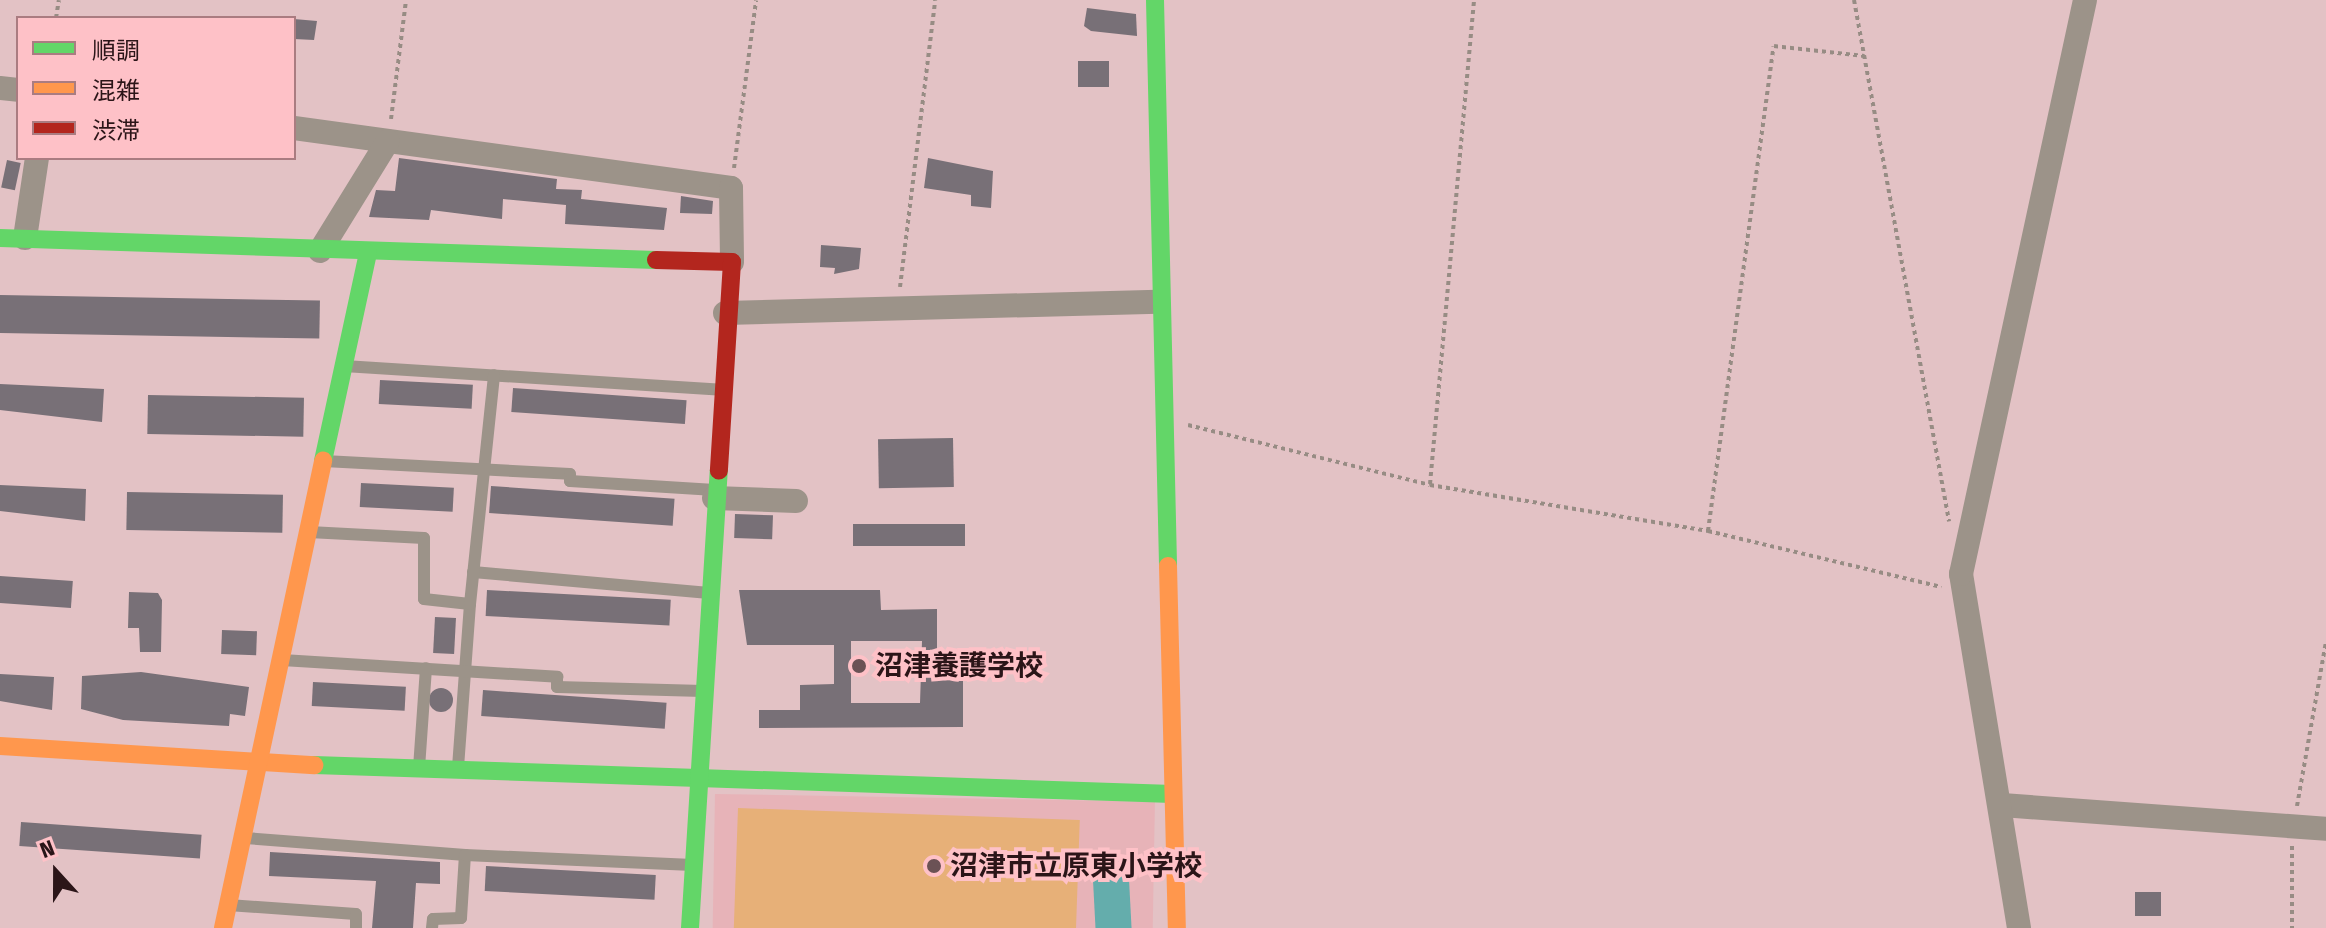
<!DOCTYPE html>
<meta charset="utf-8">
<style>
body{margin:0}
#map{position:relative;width:2326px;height:928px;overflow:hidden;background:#e3c2c5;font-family:"Fira Sans Condensed","Noto Sans JP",sans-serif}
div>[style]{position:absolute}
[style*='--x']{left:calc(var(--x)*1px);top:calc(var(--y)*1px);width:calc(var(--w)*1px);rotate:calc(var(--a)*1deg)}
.built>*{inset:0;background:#e7b3b8;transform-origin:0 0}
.green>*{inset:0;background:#e7b078;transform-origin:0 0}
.water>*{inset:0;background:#64adac;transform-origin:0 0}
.building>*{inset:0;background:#787077;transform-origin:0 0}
.round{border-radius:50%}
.path>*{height:4px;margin-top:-2px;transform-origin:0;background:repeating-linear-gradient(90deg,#978c84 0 4px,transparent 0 8px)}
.lane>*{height:12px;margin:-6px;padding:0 6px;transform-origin:6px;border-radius:6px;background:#9c9389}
.street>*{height:24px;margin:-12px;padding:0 12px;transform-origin:12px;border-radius:12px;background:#9c9389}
.fast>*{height:18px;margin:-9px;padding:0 9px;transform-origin:9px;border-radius:9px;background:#63d668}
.slow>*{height:18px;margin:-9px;padding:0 9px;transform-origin:9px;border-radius:9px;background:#ff974d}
.jam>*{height:18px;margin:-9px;padding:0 9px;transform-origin:9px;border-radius:9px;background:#b3261e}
.dots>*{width:22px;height:22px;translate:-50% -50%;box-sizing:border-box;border:4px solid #fec1c7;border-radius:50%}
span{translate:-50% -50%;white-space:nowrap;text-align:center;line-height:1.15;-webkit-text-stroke:8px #fec1c7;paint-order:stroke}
.poi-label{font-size:28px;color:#2b1518;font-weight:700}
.left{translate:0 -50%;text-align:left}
.legend{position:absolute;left:16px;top:16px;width:280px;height:144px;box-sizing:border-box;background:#fec1c7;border:2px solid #aa7c81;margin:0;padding:10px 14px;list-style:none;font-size:24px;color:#2b1518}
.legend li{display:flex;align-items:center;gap:16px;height:40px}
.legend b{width:40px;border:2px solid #aa7c81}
.north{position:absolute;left:16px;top:832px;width:80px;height:80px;-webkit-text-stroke:6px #fec1c7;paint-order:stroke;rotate:339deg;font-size:22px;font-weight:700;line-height:32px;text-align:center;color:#2b1518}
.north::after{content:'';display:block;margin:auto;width:28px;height:36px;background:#2b1518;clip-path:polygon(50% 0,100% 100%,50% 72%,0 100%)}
</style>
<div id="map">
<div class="built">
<i style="left:715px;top:794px;width:440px;height:134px;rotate:1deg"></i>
</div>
<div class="green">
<i style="left:738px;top:808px;width:342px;height:120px;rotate:2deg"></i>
</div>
<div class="water">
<i style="left:1128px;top:860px;width:68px;height:36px;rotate:87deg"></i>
</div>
<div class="building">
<i style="clip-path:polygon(1087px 8px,1136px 14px,1137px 36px,1091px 31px,1084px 26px)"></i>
<i style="clip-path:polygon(294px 19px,317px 21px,314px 40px,294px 39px)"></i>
<i style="left:1078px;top:61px;width:31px;height:26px"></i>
<i style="clip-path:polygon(399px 158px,557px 179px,556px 189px,582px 190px,581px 199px,667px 208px,664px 230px,565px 224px,566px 205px,503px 199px,502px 219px,431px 210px,429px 220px,369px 217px,376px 190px,395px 191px)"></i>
<i style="clip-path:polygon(928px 158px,993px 171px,991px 208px,971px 206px,971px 195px,924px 188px)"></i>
<i style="left:7px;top:160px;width:14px;height:28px;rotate:12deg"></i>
<i style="clip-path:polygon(681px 196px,713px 201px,712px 214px,680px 213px)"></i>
<i style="clip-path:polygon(821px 245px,861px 248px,859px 269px,834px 274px,835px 268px,820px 267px)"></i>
<i style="left:0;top:295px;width:320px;height:38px;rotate:1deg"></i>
<i style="left:380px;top:380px;width:93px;height:24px;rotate:3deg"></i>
<i style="clip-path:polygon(0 384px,104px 389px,102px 422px,0 410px)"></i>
<i style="left:513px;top:388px;width:174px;height:24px;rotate:4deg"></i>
<i style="left:148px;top:395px;width:156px;height:39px;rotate:1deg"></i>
<i style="left:953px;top:438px;width:49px;height:75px;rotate:89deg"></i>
<i style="left:361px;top:483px;width:93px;height:24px;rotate:3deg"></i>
<i style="clip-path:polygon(0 485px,86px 489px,85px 521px,0 511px)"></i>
<i style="left:491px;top:486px;width:184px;height:27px;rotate:4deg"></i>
<i style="left:127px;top:492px;width:156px;height:38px;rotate:1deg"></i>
<i style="left:735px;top:514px;width:38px;height:24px;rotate:2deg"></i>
<i style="left:965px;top:524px;width:22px;height:112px;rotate:90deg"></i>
<i style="left:0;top:576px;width:73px;height:27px;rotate:4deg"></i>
<i style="left:487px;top:590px;width:184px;height:26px;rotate:3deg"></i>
<i style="clip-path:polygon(evenodd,739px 590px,880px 590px,881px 610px,937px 609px,937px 660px,963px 660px,963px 727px,759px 728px,759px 710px,800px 710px,800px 685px,834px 684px,834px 645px,747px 645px,739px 590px,851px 641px,922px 641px,920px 703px,851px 703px,851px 641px)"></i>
<i style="clip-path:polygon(129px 592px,158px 593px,162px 600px,161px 652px,140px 652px,139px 628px,128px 628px)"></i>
<i style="left:435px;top:617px;width:21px;height:36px;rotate:3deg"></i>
<i style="left:222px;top:630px;width:35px;height:24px;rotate:2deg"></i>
<i style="clip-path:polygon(141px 672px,249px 687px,245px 716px,230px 714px,229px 726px,123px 720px,81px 709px,82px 676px)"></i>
<i style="clip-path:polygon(0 674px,54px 677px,52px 710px,0 701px)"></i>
<i style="left:313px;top:682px;width:93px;height:24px;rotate:3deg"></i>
<i class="round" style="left:429px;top:688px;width:24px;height:24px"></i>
<i style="left:483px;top:690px;width:184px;height:26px;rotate:4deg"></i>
<i style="left:21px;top:822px;width:181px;height:24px;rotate:4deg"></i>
<i style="clip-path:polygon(270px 852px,440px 862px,440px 884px,416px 883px,413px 928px,372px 928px,376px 881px,269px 876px)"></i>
<i style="left:486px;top:866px;width:170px;height:25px;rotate:3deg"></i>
<i style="left:2135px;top:892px;width:26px;height:24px"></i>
</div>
<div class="path">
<i style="--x:1854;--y:0;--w:530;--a:79.67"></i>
<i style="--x:56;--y:18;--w:18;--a:-81"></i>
<i style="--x:391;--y:119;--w:120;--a:-82.8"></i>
<i style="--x:734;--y:168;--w:169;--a:-82.5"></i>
<i style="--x:900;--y:287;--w:289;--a:-83"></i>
<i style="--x:1188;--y:425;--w:249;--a:13.9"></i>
<i style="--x:1430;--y:485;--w:282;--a:9.4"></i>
<i style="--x:1708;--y:531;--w:240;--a:13.5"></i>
<i style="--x:1430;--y:484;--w:486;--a:-84.8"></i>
<i style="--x:1708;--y:531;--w:489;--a:-82.3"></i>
<i style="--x:1774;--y:46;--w:91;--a:6.3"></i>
<i style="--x:2297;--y:806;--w:168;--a:-80"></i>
<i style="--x:2292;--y:846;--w:82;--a:90"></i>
</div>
<div class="lane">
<i style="--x:344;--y:366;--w:378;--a:3.6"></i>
<i style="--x:324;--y:461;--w:246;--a:3"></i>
<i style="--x:570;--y:474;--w:7;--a:90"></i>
<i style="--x:570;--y:481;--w:145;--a:3.6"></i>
<i style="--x:309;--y:532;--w:115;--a:3"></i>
<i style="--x:424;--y:538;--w:61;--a:90"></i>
<i style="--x:424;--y:599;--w:46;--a:6.2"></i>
<i style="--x:470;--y:604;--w:165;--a:94.2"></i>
<i style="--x:473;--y:572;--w:237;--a:5.1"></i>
<i style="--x:470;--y:604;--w:230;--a:-84"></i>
<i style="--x:282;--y:660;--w:276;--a:3.5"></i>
<i style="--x:557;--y:677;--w:10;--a:90"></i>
<i style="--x:557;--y:687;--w:146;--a:1.6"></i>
<i style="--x:419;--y:768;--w:100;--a:-86"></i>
<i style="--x:245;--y:838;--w:221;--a:4.4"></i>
<i style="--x:228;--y:905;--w:128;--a:4"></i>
<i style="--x:356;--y:914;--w:14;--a:90"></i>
<i style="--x:432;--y:928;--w:9;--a:-84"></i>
<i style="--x:433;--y:919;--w:28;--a:-2"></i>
<i style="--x:461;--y:918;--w:63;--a:-86.4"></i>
<i style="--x:465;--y:855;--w:228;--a:2.5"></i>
</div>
<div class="street">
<i style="--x:0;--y:88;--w:18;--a:6"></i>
<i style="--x:294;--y:128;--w:441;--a:7.8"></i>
<i style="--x:731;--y:188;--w:74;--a:89.2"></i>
<i style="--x:25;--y:238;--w:81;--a:-81.5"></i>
<i style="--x:320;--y:251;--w:129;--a:-58.3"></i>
<i style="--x:725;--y:313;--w:433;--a:-1.5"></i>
<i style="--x:714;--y:498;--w:82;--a:2.1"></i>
<i style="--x:2002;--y:805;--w:325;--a:4.2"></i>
<i style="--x:2019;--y:928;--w:359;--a:-99.3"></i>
<i style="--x:1961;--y:574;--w:587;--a:-77.81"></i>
</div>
<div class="fast">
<i style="--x:1155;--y:0;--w:566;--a:88.68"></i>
<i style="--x:0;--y:238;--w:656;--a:1.92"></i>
<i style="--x:323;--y:461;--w:213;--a:-77.8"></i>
<i style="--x:314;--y:765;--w:859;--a:1.93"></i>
<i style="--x:690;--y:928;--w:458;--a:-86.4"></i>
</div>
<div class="slow">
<i style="--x:1168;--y:566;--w:362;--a:88.6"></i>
<i style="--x:0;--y:746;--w:315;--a:3.5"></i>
<i style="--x:223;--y:928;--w:478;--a:-77.9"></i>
</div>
<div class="jam">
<i style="--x:656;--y:260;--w:76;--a:1.5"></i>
<i style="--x:732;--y:262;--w:209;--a:93.6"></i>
</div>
<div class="dots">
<i style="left:859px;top:666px;background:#6b5255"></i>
<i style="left:934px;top:866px;background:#6b5255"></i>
</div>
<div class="poi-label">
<span class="left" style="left:875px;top:666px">沼津養護学校</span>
<span class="left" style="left:950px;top:866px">沼津市立原東小学校</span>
</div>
<ul class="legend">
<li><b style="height:10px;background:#63d668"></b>順調</li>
<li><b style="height:10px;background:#ff974d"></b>混雑</li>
<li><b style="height:10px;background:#b3261e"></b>渋滞</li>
</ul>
<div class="north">N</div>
</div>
